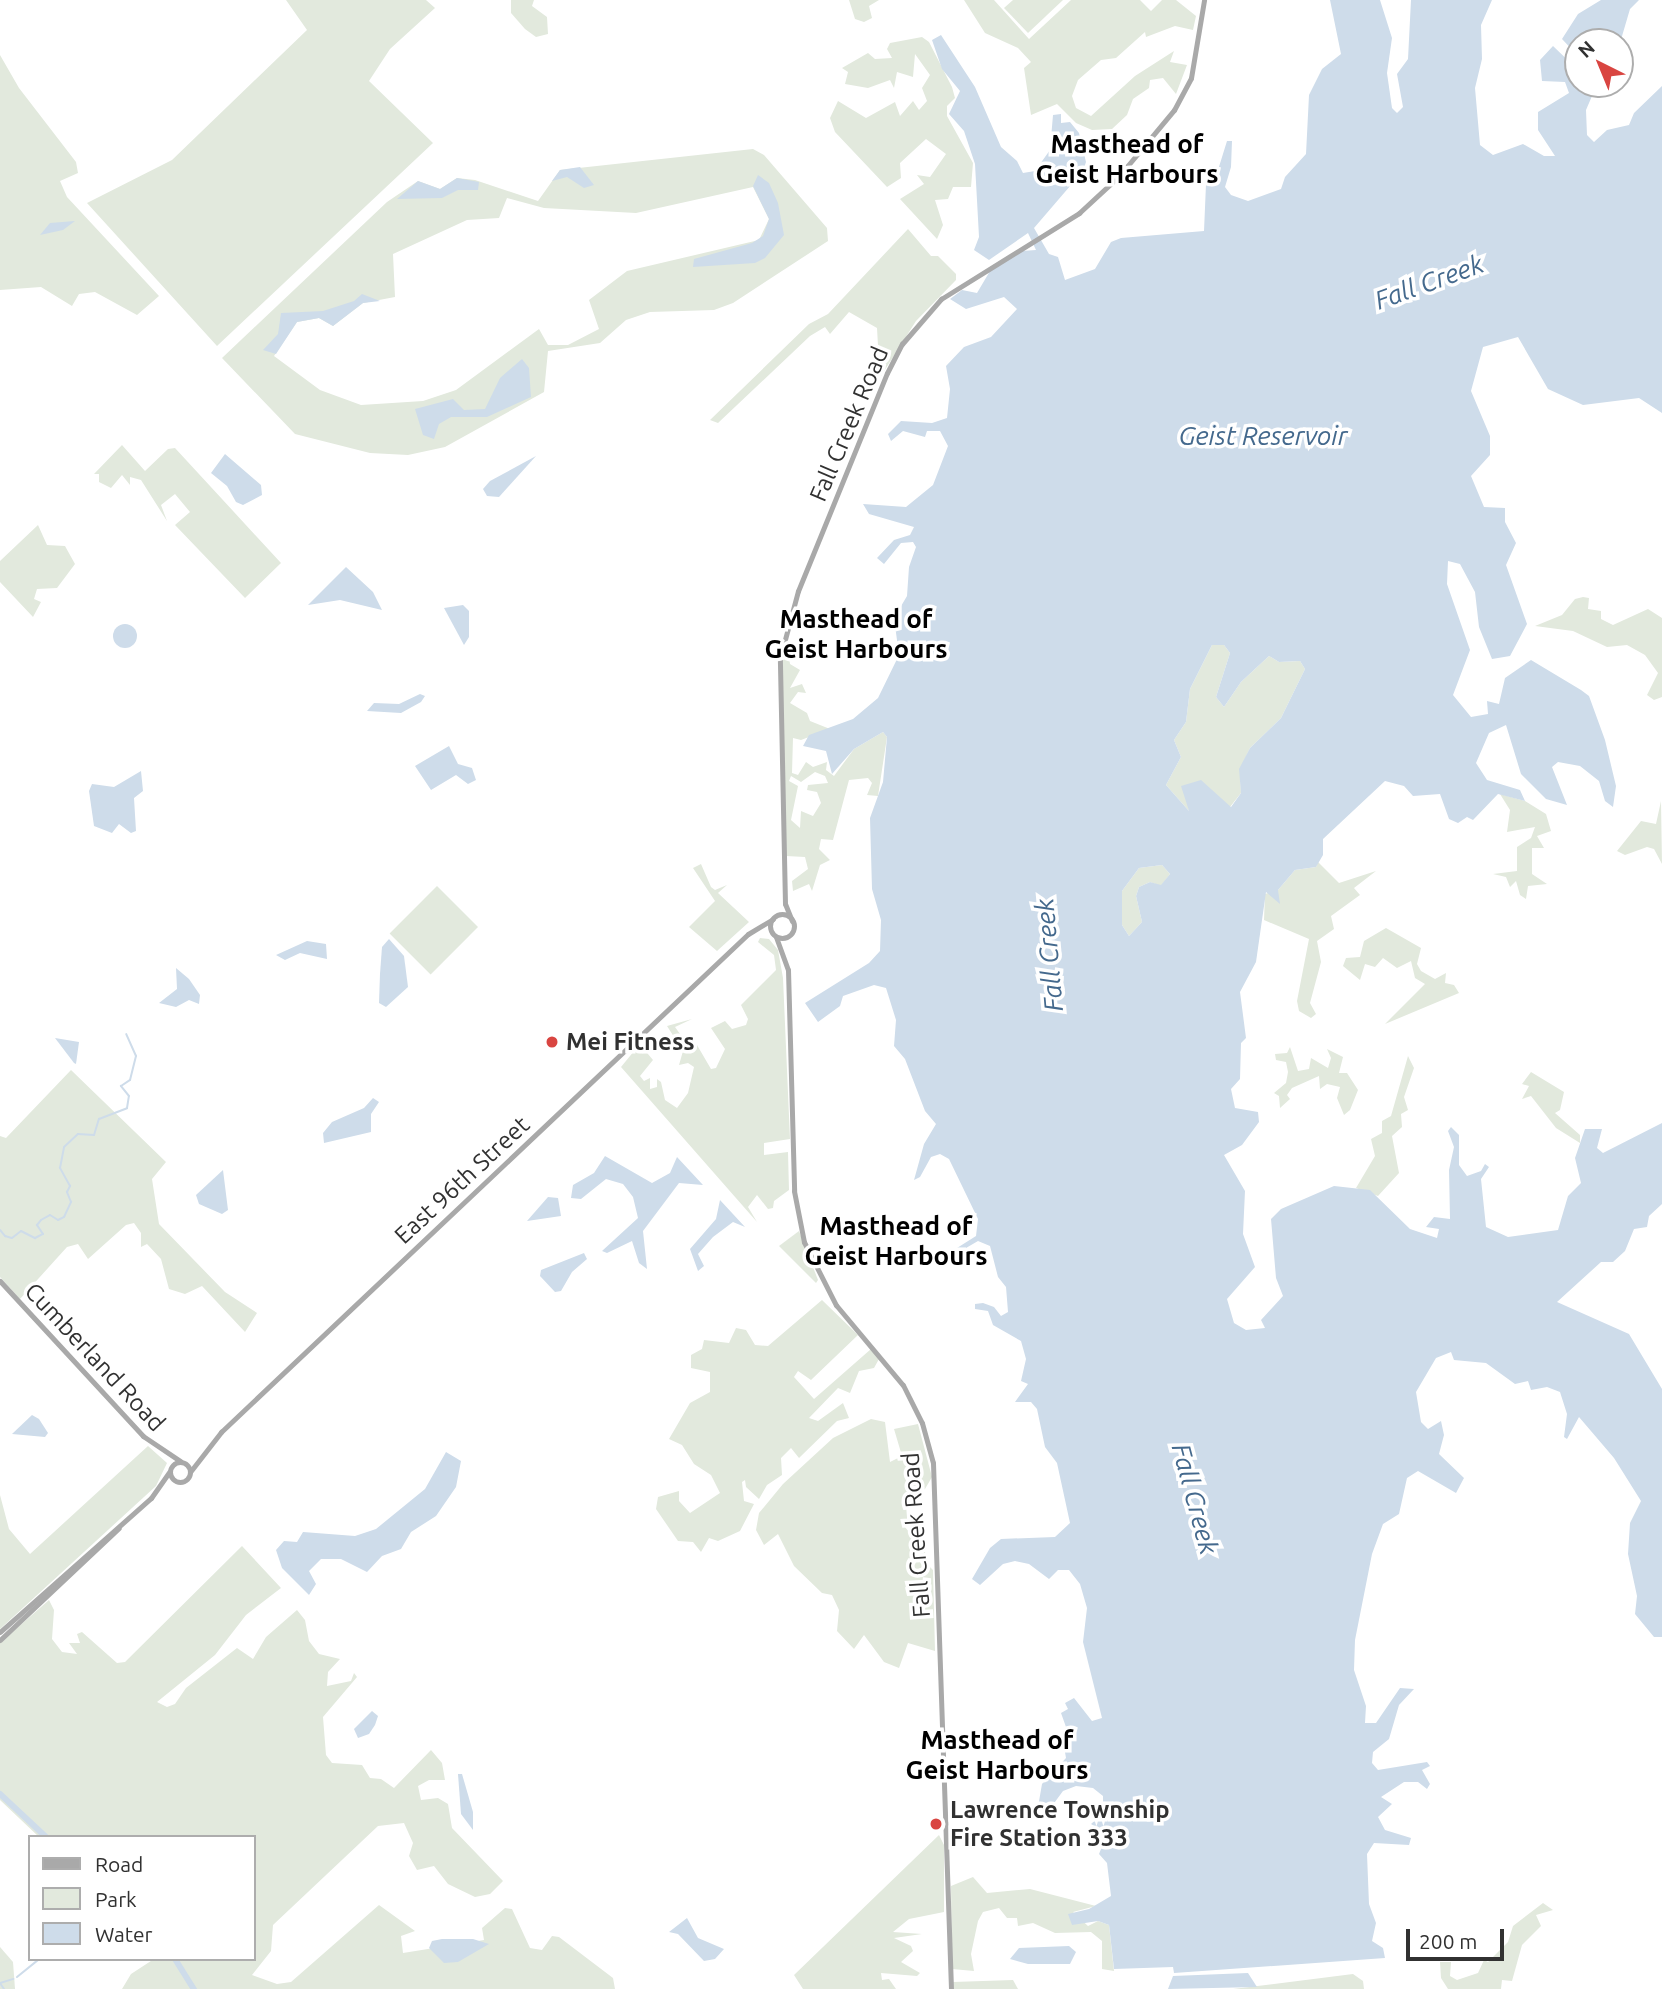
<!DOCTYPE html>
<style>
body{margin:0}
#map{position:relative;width:1662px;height:1989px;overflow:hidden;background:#fff;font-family:Ubuntu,sans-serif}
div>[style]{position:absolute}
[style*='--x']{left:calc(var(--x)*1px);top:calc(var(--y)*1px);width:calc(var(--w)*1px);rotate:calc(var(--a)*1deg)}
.green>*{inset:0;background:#e2e9dd;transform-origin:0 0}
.water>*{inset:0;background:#cedcea}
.round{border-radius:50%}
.stream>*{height:2px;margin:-1px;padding:0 1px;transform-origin:1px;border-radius:1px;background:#cedcea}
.river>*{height:6px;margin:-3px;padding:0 3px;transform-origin:3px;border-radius:3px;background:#cedcea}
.major>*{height:5px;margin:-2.5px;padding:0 2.5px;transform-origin:2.5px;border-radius:2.5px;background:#a9a9a9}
.major>.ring{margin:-2.5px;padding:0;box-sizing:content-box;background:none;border:5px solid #a9a9a9;border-radius:50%}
.dots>*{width:19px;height:19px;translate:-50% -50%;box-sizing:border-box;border:4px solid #fff;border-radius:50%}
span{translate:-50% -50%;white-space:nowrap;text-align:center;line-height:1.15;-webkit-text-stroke:7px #fff;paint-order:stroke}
.street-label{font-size:24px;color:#313131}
.poi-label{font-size:24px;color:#313131;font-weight:700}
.left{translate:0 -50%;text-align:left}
.neighbourhood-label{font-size:26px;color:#000;font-weight:700}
.water-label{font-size:26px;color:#44698d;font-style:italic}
.legend{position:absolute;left:28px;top:1835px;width:228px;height:126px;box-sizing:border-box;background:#fff;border:2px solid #adadad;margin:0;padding:9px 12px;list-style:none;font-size:21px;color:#313131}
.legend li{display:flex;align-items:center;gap:14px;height:35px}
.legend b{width:35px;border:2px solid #adadad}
.north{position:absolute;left:1564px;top:28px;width:70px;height:70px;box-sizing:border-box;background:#fff;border:2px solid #adadad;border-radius:50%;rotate:317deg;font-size:19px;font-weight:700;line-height:28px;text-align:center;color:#313131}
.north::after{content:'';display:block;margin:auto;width:24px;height:32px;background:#d94541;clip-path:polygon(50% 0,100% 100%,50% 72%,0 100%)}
.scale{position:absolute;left:1406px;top:1929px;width:98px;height:32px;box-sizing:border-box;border:4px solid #313131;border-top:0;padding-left:9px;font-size:21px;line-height:24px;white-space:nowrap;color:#313131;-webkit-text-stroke:5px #fff;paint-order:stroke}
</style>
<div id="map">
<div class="green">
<i style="clip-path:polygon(286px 0,426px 0,435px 8px,390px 49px,369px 81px,433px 143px,217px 346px,87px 203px,172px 160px,307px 30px)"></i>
<i style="clip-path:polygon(511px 0,534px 0,532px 6px,547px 17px,548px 34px,536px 37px,525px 29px,511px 13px)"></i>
<i style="clip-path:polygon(849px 0,879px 0,869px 6px,872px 18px,864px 22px,855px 19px)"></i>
<i style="clip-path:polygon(964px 0,994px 0,1029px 39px,1071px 0,1140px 0,1151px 11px,1162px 0,1176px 0,1196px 16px,1193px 30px,1175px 26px,1146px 37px,1145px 32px,1116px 58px,1101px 60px,1078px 80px,1072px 96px,1076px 108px,1091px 116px,1135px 76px,1174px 51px,1170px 62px,1187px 65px,1176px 94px,1163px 78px,1150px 80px,1149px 88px,1133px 99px,1127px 115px,1112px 129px,1092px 130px,1076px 123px,1057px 104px,1031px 115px,1024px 68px,1031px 62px,1018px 48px,985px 33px)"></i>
<i style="clip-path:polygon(1013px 0,1063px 0,1028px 33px,1004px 8px)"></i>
<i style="clip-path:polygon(922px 37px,929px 42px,952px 87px,955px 98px,947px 106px,947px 116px,973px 163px,971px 187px,953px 187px,948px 199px,935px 200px,943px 225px,937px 239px,900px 199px,924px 184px,917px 175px,930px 177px,946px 154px,926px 139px,900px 163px,901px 178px,887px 187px,835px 132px,830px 118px,838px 101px,866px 118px,895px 102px,900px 116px,913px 101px,919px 110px,927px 101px,922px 88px,930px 75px,915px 54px,913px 77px,897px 72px,894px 88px,890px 80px,868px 88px,845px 84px,848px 72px,842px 68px,868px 53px,875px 59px,892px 58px,887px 49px,890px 43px)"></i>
<i style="clip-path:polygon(0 55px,19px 88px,76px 162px,78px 173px,60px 181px,67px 197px,159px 296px,137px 315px,95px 292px,79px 294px,72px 306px,41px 287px,0 290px)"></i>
<i style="clip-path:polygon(evenodd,753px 149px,764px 155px,827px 228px,828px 241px,733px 303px,714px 310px,650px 312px,626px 320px,600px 343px,548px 351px,544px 392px,445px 447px,408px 455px,370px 453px,295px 434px,222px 358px,387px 202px,418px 181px,440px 189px,457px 178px,475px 180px,538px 201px,560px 170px,753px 149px,753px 187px,769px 219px,759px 240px,627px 271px,589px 300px,599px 329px,568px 345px,548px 345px,539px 329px,456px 390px,423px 401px,361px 405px,320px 390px,274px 356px,297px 322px,319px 318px,333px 326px,363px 303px,395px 297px,393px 254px,467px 220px,499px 218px,507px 198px,544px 208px,636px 213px,753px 187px)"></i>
<i style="clip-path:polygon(908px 229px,931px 256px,938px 256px,956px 274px,956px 280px,916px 321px,881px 376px,876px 375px,877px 355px,867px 349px,868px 345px,878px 346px,877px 328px,849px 312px,830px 334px,825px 327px,810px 336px,718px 423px,710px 420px,809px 324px,828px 314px)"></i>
<i style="clip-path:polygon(122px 445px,145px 471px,168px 449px,175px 448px,281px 563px,245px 598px,175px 525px,190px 512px,175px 494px,161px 505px,167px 521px,141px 480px,130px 477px,130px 485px,122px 475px,111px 488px,99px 482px,99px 474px,94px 474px)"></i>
<i style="clip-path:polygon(38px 525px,47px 545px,65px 546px,75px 564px,57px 588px,37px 589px,34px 599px,41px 602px,33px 617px,0 582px,0 561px)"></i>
<i style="clip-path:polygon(1583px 597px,1589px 598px,1588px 609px,1601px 611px,1601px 619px,1613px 625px,1648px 609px,1662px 618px,1662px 697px,1654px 700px,1647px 695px,1658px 673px,1645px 655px,1627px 645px,1607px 647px,1573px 631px,1535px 626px,1562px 615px,1575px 599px)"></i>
<i style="clip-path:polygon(evenodd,787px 643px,790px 664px,800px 670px,790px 688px,802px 684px,806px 693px,798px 692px,790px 703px,807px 713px,810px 721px,830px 729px,801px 740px,793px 738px,792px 773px,798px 775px,806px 762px,813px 767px,827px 762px,826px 770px,834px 776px,854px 749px,883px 732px,887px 737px,878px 796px,867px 795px,872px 783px,868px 778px,849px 780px,833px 840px,821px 839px,819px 849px,830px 860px,820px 865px,812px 891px,809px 884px,793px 891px,792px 881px,808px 869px,805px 857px,786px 856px,781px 665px,787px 643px,815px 772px,825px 776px,828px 783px,808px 785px,807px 790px,817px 792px,821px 803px,813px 816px,801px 811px,800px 828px,791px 820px,798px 786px,789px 781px,791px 776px,801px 782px,815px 772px)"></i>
<i style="clip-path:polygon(1212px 645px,1224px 645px,1230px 653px,1216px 697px,1224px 707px,1241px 682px,1269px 656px,1279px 662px,1300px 661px,1305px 669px,1281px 718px,1250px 748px,1240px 769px,1241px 793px,1230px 807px,1188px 800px,1189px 811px,1166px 785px,1181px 757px,1174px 740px,1186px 722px,1190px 689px)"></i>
<i style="clip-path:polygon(1500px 794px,1525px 801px,1546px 814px,1551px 831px,1537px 836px,1544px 848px,1532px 848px,1532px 874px,1547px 884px,1528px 886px,1526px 899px,1520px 895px,1516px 881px,1510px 887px,1506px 877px,1493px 874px,1517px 871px,1517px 847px,1531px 838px,1535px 827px,1507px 832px,1510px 810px)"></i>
<i style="clip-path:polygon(1661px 801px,1662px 864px,1654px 849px,1647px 847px,1625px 855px,1617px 851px,1641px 821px,1656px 824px)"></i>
<i style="clip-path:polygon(1318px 862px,1339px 883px,1376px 871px,1354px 888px,1360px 895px,1331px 916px,1334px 929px,1317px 941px,1321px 962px,1310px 1003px,1316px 1014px,1311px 1018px,1299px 1011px,1297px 1001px,1309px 939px,1264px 920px,1265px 894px,1278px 890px,1295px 870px,1316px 867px)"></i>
<i style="clip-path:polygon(701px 864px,711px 887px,715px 890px,727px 885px,718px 893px,749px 922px,717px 951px,689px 927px,715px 901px,693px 868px)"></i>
<i style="clip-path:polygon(1162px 865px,1170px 874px,1161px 886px,1150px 882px,1139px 887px,1136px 896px,1142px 922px,1129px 936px,1122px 925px,1122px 891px,1139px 868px)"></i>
<i style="left:437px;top:886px;width:58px;height:67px;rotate:45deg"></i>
<i style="clip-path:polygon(1386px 928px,1421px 948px,1417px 964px,1421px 971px,1435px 979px,1446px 973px,1445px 983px,1454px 985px,1459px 993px,1385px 1024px,1425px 984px,1415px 978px,1411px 961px,1397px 968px,1383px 958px,1375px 967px,1365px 964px,1360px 980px,1343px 966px,1346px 958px,1360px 957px,1364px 941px)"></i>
<i style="clip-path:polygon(760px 938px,769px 939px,778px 950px,783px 978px,790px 1139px,764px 1143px,764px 1155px,788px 1152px,789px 1190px,774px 1201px,773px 1208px,768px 1209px,757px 1195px,748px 1207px,757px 1222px,621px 1067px,639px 1045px,643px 1048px,653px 1060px,640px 1076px,644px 1081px,650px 1078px,650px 1089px,657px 1087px,657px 1079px,661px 1082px,665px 1100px,677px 1108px,688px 1093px,694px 1067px,688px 1063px,679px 1065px,683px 1051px,667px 1026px,692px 1019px,675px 1027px,688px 1045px,697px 1045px,711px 1069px,716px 1068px,725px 1049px,711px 1028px,725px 1021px,732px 1029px,746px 1025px,748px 1019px,741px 1005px,776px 970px,774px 955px,758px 942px)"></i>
<i style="clip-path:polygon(1290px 1047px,1298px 1071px,1309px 1069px,1311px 1058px,1328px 1068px,1331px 1058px,1327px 1049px,1343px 1057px,1339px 1073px,1347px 1073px,1358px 1090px,1350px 1110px,1344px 1115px,1337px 1098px,1340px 1087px,1327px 1084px,1320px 1089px,1319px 1076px,1292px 1088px,1287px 1095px,1290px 1099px,1280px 1108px,1279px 1096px,1274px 1093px,1286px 1083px,1288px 1072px,1286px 1062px,1276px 1060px,1275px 1054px,1287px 1053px)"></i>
<i style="clip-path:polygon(1408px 1056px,1414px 1068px,1404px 1097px,1408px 1110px,1401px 1114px,1402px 1127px,1392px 1136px,1399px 1173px,1378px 1196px,1356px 1188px,1375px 1156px,1371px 1139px,1382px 1133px,1382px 1121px,1391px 1116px)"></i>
<i style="clip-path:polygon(71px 1070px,166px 1162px,152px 1179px,159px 1224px,225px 1292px,257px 1313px,245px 1332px,202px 1286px,185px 1294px,169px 1289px,161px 1259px,147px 1244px,141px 1247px,141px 1233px,134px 1223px,126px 1225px,88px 1259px,78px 1244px,67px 1247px,20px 1299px,0 1277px,0 1136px,6px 1138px)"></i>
<i style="clip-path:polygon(1531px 1072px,1564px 1092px,1560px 1110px,1555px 1113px,1580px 1135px,1580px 1143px,1556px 1128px,1531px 1096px,1522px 1099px,1529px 1086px,1522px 1084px)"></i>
<i style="clip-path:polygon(799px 1231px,818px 1280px,816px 1283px,779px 1246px)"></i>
<i style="clip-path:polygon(822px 1300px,858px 1335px,811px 1380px,798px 1371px,794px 1377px,814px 1399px,871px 1349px,879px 1359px,874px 1368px,859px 1371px,850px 1393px,838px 1388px,809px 1418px,818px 1421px,843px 1403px,849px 1418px,837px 1421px,799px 1458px,791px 1448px,781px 1458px,782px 1475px,767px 1485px,759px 1499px,746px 1487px,745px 1480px,742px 1482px,744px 1501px,754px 1504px,740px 1531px,718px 1541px,709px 1538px,701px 1552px,693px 1542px,678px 1541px,656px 1509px,658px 1497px,679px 1491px,679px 1501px,690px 1513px,720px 1493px,711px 1475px,694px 1464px,682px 1445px,669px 1439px,690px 1403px,710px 1392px,710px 1372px,691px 1368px,691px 1355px,702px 1349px,704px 1340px,729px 1343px,736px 1328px,746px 1330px,755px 1345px,768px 1346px)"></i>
<i style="clip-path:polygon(871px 1419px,885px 1422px,890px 1462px,902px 1456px,894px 1429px,918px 1424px,932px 1477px,925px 1489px,913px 1494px,905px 1527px,917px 1542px,923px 1540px,927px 1564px,933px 1570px,935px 1651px,908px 1643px,899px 1668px,884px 1662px,864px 1635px,854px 1649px,837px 1631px,839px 1610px,832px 1595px,822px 1593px,794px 1566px,778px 1534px,764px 1545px,756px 1530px,759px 1513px,783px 1484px,833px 1438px)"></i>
<i style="clip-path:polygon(148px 1446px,167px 1463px,156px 1486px,0 1629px,0 1495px,9px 1529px,30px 1554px)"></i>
<i style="clip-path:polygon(242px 1546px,281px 1588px,246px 1615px,215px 1655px,157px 1702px,167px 1707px,175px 1704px,186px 1688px,237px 1648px,253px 1659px,266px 1637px,297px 1610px,305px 1620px,309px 1641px,319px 1654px,340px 1659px,328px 1672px,327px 1686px,351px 1681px,354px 1673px,357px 1677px,323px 1717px,326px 1755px,332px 1763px,362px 1765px,370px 1778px,381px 1779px,394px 1788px,431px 1750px,442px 1763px,445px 1780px,429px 1780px,418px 1786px,421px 1800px,438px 1798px,448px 1804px,452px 1828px,503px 1881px,490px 1894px,475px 1897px,448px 1884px,434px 1866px,417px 1870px,409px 1856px,413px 1843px,404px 1823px,378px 1826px,273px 1925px,271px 1951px,252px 1975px,277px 1984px,291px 1982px,379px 1905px,415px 1931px,401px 1936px,403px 1953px,484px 1940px,482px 1928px,505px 1908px,512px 1909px,530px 1948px,542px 1950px,552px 1936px,559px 1937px,613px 1978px,615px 1989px,122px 1989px,131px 1974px,154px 1959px,254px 1959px,254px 1837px,39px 1837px,0 1800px,0 1643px,49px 1600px,54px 1610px,52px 1639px,62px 1652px,77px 1654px,69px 1643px,80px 1643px,77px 1634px,82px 1632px,117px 1663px,125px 1662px)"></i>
<i style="clip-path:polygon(939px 1835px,944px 1845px,944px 1912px,909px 1919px,893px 1932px,922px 1934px,894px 1938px,911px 1946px,913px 1951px,901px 1962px,920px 1973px,917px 1976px,881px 1973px,882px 1980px,889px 1979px,896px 1989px,803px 1989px,794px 1975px)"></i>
<i style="clip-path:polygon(973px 1877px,987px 1893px,1030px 1889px,1096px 1906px,1073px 1912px,1088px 1926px,1098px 1921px,1109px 1925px,1114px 1971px,1102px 1969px,1102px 1941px,1091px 1932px,1055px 1933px,1033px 1923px,1018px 1926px,1017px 1918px,1007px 1918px,999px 1908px,983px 1912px,978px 1921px,971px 1954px,974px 1971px,952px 1969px,951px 1886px)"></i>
<i style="clip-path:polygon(1543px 1903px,1553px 1910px,1536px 1915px,1541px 1926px,1522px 1945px,1512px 1981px,1502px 1980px,1501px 1989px,1448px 1989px,1441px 1978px,1440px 1962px,1451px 1962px,1450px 1976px,1457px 1980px,1478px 1973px,1484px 1960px,1488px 1962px,1508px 1942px,1513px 1926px)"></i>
<i style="clip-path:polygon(0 1947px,13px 1962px,15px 1989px,0 1989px)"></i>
<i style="clip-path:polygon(1353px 1974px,1363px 1981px,1364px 1989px,1233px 1989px)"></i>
<i style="clip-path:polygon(1013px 1980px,1018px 1989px,954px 1989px,953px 1982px)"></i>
</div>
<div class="water">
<i style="clip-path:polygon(evenodd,1330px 0,1380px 0,1392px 38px,1387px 73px,1392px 108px,1397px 113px,1403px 107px,1397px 74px,1408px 59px,1411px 0,1492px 0,1481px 25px,1482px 59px,1475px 88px,1480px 145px,1493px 155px,1523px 144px,1544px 156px,1555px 156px,1538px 130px,1538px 112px,1569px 93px,1565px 82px,1542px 81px,1540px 60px,1553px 46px,1578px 70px,1578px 84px,1591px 84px,1595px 89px,1586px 110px,1587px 135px,1594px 142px,1607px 130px,1629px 125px,1634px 113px,1662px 86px,1662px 413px,1639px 398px,1583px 405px,1548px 389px,1518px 337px,1483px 347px,1471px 391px,1490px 436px,1490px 455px,1471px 476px,1484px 507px,1505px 508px,1505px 522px,1516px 543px,1506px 565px,1527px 624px,1510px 656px,1492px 659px,1479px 627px,1475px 592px,1460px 564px,1448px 561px,1447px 584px,1470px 650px,1453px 695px,1471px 717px,1488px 714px,1487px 701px,1499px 704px,1505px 678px,1531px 660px,1581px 690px,1589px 696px,1605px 740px,1616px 786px,1613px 807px,1605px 801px,1599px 781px,1580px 766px,1558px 762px,1552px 767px,1567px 805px,1546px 799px,1521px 774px,1506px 725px,1489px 733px,1476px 763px,1487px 780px,1520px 790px,1525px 801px,1498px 794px,1473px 820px,1467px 817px,1458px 823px,1449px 819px,1440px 794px,1413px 796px,1404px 786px,1385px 781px,1323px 839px,1323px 855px,1316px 867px,1295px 870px,1278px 890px,1280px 904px,1266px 892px,1256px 962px,1240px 992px,1246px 1038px,1241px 1043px,1240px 1079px,1231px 1089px,1235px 1108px,1258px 1112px,1259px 1122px,1242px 1145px,1224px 1155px,1245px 1191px,1243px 1234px,1255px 1267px,1227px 1299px,1234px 1323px,1246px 1330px,1265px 1328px,1261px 1320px,1283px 1296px,1276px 1278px,1271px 1219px,1281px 1209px,1334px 1186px,1370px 1190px,1410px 1229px,1437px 1238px,1439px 1229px,1426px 1227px,1434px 1217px,1450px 1219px,1449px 1170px,1454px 1147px,1448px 1131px,1451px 1127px,1459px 1135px,1459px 1165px,1467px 1176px,1481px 1171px,1485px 1164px,1489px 1167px,1481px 1179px,1486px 1227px,1508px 1237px,1558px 1230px,1568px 1196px,1581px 1183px,1575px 1158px,1585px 1129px,1602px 1129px,1597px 1148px,1603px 1153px,1662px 1123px,1662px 1204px,1649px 1216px,1647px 1227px,1634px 1229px,1625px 1251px,1613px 1262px,1601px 1262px,1557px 1302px,1629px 1334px,1662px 1389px,1662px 1637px,1654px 1637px,1635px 1614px,1637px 1596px,1628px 1554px,1630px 1523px,1641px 1501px,1614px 1458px,1579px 1417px,1567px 1439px,1564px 1437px,1567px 1414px,1560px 1392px,1547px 1387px,1531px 1390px,1528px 1381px,1515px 1384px,1486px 1363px,1454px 1360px,1451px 1352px,1436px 1358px,1416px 1392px,1421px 1422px,1428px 1429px,1441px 1421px,1444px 1435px,1439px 1454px,1464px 1478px,1456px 1493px,1418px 1471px,1407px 1478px,1399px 1514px,1383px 1524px,1372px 1554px,1355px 1640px,1354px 1670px,1366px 1706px,1365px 1723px,1376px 1723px,1400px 1688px,1414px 1689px,1399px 1705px,1389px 1739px,1373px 1752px,1372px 1763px,1378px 1770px,1427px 1762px,1430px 1766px,1422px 1770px,1430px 1784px,1427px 1789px,1418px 1782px,1404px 1782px,1381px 1797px,1392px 1804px,1378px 1817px,1385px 1830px,1411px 1838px,1409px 1845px,1374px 1843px,1367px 1854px,1369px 1904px,1376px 1923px,1372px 1941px,1383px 1948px,1385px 1958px,1174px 1973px,1173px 1967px,1114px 1969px,1109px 1925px,1098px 1921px,1072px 1925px,1068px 1914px,1089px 1909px,1111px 1896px,1107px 1863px,1099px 1854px,1107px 1834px,1091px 1824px,1102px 1814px,1098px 1813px,1103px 1810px,1103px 1796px,1093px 1788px,1076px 1786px,1063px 1791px,1049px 1810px,1038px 1807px,1042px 1784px,1066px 1758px,1063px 1741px,1066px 1727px,1061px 1713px,1068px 1709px,1065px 1703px,1074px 1698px,1092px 1721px,1102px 1718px,1083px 1642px,1087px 1608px,1080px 1584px,1069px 1570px,1058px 1570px,1049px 1579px,1029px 1564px,1015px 1561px,1003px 1564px,980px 1585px,972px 1579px,990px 1548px,1001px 1539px,1055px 1537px,1070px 1523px,1057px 1463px,1045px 1447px,1037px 1409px,1031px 1402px,1015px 1402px,1028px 1384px,1021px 1381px,1026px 1359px,1021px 1341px,993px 1325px,988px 1311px,975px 1309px,975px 1304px,983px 1303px,994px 1307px,1001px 1316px,1008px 1312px,1006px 1287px,998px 1277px,990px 1246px,978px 1241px,966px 1248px,959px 1259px,957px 1256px,957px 1248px,976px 1236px,978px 1219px,949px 1159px,940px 1154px,931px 1157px,920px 1177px,914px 1180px,924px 1144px,936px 1124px,925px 1111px,905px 1059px,894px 1046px,896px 1020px,886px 988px,874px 985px,843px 996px,840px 1006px,818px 1022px,805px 1003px,869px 963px,880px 951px,881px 920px,872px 889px,870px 818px,883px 782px,887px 737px,883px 732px,854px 749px,832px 774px,826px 751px,803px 746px,809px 735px,853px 719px,878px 698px,899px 655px,894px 618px,907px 596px,909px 567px,916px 547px,913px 542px,901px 543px,884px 564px,877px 558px,894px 540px,910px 535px,914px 527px,869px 514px,863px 504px,906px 507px,933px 485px,948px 446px,940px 431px,927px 431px,925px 437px,903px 431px,891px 441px,888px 434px,901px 421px,932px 423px,947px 418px,950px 389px,946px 366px,964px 347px,991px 337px,1017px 309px,1004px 297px,966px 309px,950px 299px,962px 290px,977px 293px,990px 271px,1022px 251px,1036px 250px,1028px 233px,989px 260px,974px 250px,979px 237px,975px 164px,964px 131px,949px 114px,960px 91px,942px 69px,932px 40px,941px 35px,975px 87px,1001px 147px,1017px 161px,1023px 173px,1035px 171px,1050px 150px,1053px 115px,1061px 114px,1061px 123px,1070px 122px,1079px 133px,1086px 162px,1083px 171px,1034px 228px,1049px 254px,1058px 257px,1065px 280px,1095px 269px,1111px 242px,1121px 238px,1204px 231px,1206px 184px,1218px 170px,1227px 141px,1232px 141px,1231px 167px,1225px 187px,1231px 195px,1248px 201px,1281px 189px,1285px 177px,1306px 154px,1309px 95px,1322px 69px,1341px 54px,1330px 0,1212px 645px,1224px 645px,1230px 653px,1216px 697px,1224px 707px,1241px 682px,1269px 656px,1279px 662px,1300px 661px,1305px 669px,1281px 718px,1250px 748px,1239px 769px,1241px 793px,1231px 807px,1201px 780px,1181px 786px,1189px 811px,1166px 785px,1181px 757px,1174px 740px,1186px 722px,1190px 689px,1212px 645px,1330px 0,1162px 865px,1170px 874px,1161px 885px,1150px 882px,1139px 887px,1136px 896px,1142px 922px,1129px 936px,1122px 925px,1122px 891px,1139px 868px,1162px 865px)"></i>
<i style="clip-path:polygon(1601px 0,1639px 0,1630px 9px,1620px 43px,1578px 42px,1578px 56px,1562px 39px,1578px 14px)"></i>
<i style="clip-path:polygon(580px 167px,594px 185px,584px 188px,567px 177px,552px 181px,560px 170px)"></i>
<i style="clip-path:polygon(758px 175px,769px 183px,778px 203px,784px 235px,765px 258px,755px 263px,693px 267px,694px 259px,752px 243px,763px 236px,769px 219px,753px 186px)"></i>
<i style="clip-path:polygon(457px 178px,479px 182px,478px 190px,458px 190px,442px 198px,397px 199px,418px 181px,440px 189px)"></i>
<i style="clip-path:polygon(75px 221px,63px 230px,40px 235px,50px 223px)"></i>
<i style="clip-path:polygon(362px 294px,380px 301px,363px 303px,333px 326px,319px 318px,297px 322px,276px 354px,263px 350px,278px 334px,281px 313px,323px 311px,354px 301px)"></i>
<i style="clip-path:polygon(522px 359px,529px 368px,531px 397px,487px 417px,451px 417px,439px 424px,434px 439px,423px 435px,415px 409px,453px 399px,464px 410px,485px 409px,500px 378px)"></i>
<i style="clip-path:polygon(225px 454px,261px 485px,262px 495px,243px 505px,236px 502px,227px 486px,211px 473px)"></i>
<i style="clip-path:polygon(536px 456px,499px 497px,487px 496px,483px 489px,490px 481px)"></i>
<i style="clip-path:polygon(346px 567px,373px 592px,382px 610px,340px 600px,308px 605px)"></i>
<i style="clip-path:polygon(463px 605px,469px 611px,469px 637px,464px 645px,444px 608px)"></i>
<i class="round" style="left:113px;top:624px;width:24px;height:24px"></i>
<i style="clip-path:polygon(420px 694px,425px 696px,421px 702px,401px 713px,367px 711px,374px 703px,399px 704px)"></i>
<i style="clip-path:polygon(449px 746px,458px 764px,472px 768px,476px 780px,468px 784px,456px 775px,431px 790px,415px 766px)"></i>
<i style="clip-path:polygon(141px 771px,143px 791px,134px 798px,136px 831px,131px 833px,119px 824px,112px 833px,94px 826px,89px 791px,92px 784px,114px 787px)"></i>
<i style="clip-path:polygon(389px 939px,404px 956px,408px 987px,386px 1007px,379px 1003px,380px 974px,382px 947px)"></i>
<i style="clip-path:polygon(307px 941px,326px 944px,327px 959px,300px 953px,285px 960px,276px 955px)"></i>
<i style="clip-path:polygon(176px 968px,189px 979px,200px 995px,199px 1004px,189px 1000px,176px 1007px,159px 1003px,177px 989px)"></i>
<i style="clip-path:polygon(55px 1038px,79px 1042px,76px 1064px,74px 1063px)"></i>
<i style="clip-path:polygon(373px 1098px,379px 1102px,371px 1114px,371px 1132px,324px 1143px,323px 1133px,332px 1122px,364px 1108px)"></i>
<i style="clip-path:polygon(605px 1156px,652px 1183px,670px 1173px,677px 1157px,703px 1185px,679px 1183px,643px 1231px,647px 1269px,639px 1263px,632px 1241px,607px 1253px,602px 1251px,638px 1218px,633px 1197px,623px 1184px,606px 1179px,581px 1199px,571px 1198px,573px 1185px,594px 1173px)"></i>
<i style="clip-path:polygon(223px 1170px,228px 1210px,222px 1214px,199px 1204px,196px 1195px)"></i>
<i style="clip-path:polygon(548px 1197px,558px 1198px,561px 1216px,527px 1221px)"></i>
<i style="clip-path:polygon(720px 1200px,745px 1227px,733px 1222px,713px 1237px,698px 1254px,704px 1266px,698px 1271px,690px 1249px,716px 1219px)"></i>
<i style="clip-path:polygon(584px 1253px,587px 1259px,572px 1272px,561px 1291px,555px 1292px,540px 1276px,541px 1270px)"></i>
<i style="clip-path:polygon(32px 1415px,39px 1419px,48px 1433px,45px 1437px,12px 1434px)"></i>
<i style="clip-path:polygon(446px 1452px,461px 1461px,456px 1487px,436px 1516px,411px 1532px,401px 1549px,382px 1556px,367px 1572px,341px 1559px,321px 1559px,309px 1571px,316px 1584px,309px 1595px,282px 1568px,276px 1550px,284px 1541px,297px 1542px,303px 1532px,355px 1536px,376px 1529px,425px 1489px)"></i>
<i style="clip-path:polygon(372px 1711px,378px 1716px,375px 1725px,369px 1734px,358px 1738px,354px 1729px)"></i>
<i style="clip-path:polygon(458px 1774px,462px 1774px,473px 1812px,473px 1830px,461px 1814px)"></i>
<i style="clip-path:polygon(687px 1918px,698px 1938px,724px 1949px,715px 1959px,704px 1961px,678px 1934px,669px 1932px)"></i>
<i style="clip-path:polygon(442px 1939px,473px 1939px,489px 1944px,458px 1962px,444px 1963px,429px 1948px,432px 1941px)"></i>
<i style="clip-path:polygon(1069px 1946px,1076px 1952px,1070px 1964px,1028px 1964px,1010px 1959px,1019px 1948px)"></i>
<i style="clip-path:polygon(1248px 1973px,1257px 1987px,1168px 1989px,1173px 1976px)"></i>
</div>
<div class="stream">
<i style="--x:0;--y:1230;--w:8;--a:50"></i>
<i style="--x:5;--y:1236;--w:7;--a:16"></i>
<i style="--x:12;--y:1238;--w:11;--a:-38"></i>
<i style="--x:21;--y:1231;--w:16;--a:27"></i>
<i style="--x:35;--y:1238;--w:9;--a:-27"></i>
<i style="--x:43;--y:1234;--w:11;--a:-124"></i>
<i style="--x:37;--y:1225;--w:6;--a:-51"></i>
<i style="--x:41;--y:1220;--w:10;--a:-29"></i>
<i style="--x:50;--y:1215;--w:9;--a:32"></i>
<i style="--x:58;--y:1220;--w:7;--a:-27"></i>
<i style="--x:64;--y:1217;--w:17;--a:-65"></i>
<i style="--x:71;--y:1202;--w:11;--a:-112"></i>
<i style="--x:67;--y:1192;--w:7;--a:-63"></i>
<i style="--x:70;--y:1186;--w:21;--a:-119"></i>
<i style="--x:60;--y:1168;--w:21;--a:-79"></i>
<i style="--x:64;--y:1147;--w:19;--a:-43"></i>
<i style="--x:78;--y:1134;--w:16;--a:4"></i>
<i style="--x:94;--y:1135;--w:17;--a:-73"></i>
<i style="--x:99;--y:1119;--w:30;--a:-21"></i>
<i style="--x:127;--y:1108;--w:12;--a:-81"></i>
<i style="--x:129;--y:1096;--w:13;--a:-129"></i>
<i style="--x:121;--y:1086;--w:11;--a:-34"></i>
<i style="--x:130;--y:1080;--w:25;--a:-76"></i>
<i style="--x:136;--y:1056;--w:24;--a:-114"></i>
<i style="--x:17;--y:1977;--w:28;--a:-39"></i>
<i style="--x:4;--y:1989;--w:7;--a:-124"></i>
<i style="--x:0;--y:1983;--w:14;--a:-17"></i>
</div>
<div class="river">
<i style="--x:0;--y:1794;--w:63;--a:43.1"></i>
<i style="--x:175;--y:1959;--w:36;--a:58"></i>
</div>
<div class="major">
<i class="ring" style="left:770px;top:914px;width:19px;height:19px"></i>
<i style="--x:792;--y:921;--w:18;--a:-112"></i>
<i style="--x:785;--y:904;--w:246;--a:-91.2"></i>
<i style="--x:780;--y:658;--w:69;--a:-75"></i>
<i style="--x:798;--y:591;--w:235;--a:-67.8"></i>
<i style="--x:887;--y:373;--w:33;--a:-63"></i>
<i style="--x:902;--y:344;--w:60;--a:-49.1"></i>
<i style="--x:941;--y:299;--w:163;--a:-31.9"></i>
<i style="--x:1079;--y:213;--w:54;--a:-42.8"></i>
<i style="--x:1119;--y:176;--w:86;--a:-50.2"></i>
<i style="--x:1174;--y:110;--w:36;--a:-62"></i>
<i style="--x:1191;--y:78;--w:79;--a:-80.5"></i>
<i style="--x:776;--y:937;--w:35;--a:70"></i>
<i style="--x:788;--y:970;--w:221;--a:88.4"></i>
<i style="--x:794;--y:1191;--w:52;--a:78.9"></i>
<i style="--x:804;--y:1242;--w:71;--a:63.1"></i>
<i style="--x:836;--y:1305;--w:104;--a:50.1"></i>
<i style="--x:903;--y:1385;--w:42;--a:63.4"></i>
<i style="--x:922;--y:1423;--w:41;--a:74.6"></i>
<i style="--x:933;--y:1463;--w:526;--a:88.04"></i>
<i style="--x:0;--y:1281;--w:211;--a:47.3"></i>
<i style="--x:143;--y:1436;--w:45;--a:34"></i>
<i class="ring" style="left:170px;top:1462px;width:15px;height:15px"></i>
<i style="--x:190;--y:1472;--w:51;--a:-52.2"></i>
<i style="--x:221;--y:1432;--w:725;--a:-43.38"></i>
<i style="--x:748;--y:934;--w:29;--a:-31"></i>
<i style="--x:0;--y:1632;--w:202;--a:-41.6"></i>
<i style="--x:151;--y:1498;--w:32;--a:-55"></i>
<i style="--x:0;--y:1640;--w:163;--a:-43.3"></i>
</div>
<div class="dots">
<i style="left:552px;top:1042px;background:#d94541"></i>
<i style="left:936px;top:1824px;background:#d94541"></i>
</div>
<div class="street-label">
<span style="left:849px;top:424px;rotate:-67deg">Fall Creek Road</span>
<span style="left:462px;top:1180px;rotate:-43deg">East 96th Street</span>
<span style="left:95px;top:1357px;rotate:47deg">Cumberland Road</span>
<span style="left:916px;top:1535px;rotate:-94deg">Fall Creek Road</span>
</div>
<div class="poi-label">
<span class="left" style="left:566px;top:1042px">Mei Fitness</span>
<span class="left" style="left:950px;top:1824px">Lawrence Township<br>Fire Station 333</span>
</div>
<div class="neighbourhood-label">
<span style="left:1127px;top:159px">Masthead of<br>Geist Harbours</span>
<span style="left:856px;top:634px">Masthead of<br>Geist Harbours</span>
<span style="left:896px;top:1241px">Masthead of<br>Geist Harbours</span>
<span style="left:997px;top:1755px">Masthead of<br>Geist Harbours</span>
</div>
<div class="water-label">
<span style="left:1429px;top:282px;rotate:-20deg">Fall Creek</span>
<span style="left:1263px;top:436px">Geist Reservoir</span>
<span style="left:1049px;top:955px;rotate:-95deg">Fall Creek</span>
<span style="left:1195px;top:1499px;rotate:75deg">Fall Creek</span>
</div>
<ul class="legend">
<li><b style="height:9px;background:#a9a9a9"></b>Road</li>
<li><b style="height:19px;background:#e2e9dd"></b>Park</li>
<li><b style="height:19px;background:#cedcea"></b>Water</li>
</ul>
<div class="north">N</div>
<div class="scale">200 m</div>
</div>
